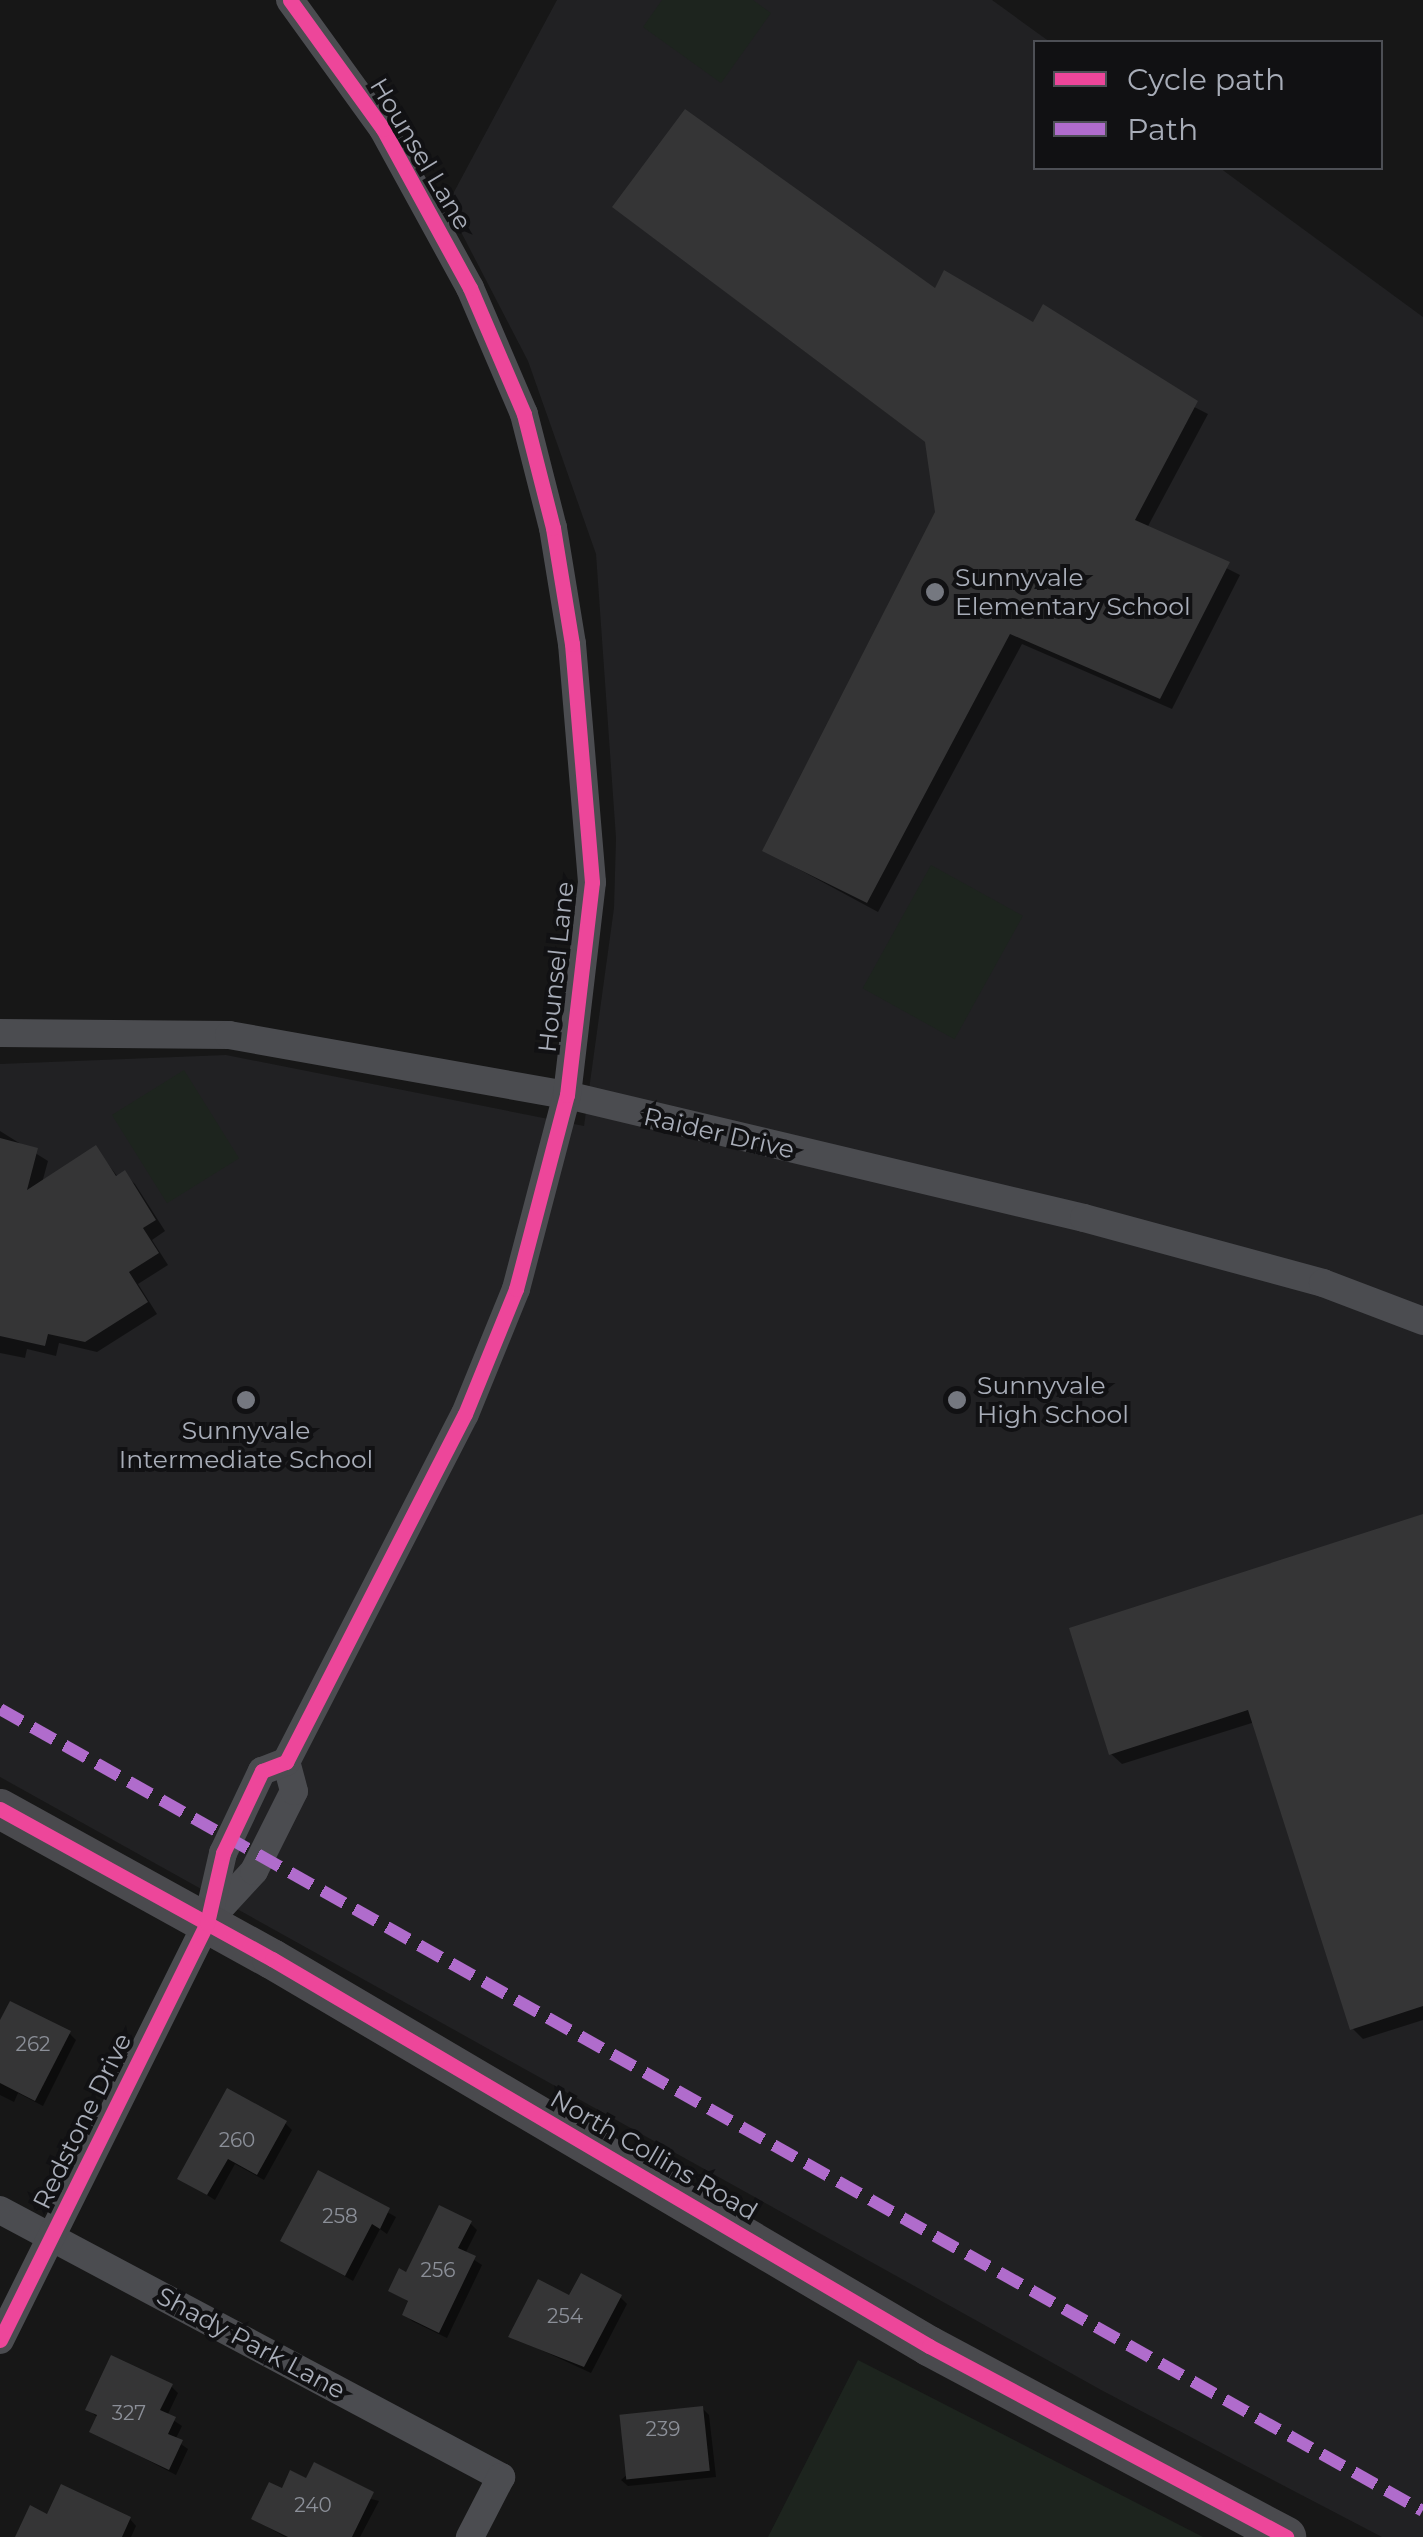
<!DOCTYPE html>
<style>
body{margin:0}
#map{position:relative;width:1423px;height:2537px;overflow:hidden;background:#171717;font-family:Montserrat,sans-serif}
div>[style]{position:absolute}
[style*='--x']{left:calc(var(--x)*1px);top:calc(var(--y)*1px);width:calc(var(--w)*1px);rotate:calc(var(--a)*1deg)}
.built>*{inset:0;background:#212123}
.green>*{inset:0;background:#1d241e;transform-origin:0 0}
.shadow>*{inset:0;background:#0007}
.building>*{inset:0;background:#353536;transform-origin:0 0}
.street>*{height:28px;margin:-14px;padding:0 14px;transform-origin:14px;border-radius:14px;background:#4b4c50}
.secondary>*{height:40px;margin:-20px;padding:0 20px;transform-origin:20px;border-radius:20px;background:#4a4a4e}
.quiet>*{height:12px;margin-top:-6px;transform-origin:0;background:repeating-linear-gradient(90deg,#b06ccc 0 25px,transparent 0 37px)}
.cycleway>*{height:15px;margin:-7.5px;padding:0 7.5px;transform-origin:7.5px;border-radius:7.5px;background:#ed469a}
.dots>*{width:28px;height:28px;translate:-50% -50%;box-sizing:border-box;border:5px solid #111113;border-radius:50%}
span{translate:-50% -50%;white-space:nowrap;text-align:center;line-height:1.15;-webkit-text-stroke:8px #111113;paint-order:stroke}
.number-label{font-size:20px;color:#8b8f98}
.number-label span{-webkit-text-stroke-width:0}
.street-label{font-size:25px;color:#a8adb8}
.poi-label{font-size:25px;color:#a8adb8}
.left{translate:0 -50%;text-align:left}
.legend{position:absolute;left:1033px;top:40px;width:350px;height:130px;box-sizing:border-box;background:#111113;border:2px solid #4d4f55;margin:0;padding:12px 18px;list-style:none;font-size:30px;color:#a8adb8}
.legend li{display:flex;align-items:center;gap:20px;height:50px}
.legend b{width:50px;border:2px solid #4d4f55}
</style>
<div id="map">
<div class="built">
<i style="clip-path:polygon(557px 0,992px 0,1050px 42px,1036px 42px,1036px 168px,1220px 168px,1423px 317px,1423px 2537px,1382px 2537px,1103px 2391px,0 1777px,0 1064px,226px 1055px,584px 1126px,614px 908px,616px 838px,596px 554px,528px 361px,447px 205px)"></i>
</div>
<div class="green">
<i style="clip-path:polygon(662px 0,753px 0,771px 13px,721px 83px,643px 27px)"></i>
<i style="left:931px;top:865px;width:105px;height:141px;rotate:29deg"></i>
<i style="left:184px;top:1070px;width:104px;height:85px;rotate:58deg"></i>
<i style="clip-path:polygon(858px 2360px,1203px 2537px,768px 2537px)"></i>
</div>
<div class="shadow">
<i style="clip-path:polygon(626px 217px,936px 291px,1034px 325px,1208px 414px,1147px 528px,1240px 575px,1172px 709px,1022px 644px,878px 912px,765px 851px,937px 512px,928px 444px)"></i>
<i style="clip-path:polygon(0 1131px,48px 1161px,42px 1183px,96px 1149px,118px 1177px,124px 1174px,135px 1184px,165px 1231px,152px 1240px,168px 1265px,138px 1284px,157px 1314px,97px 1352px,59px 1343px,56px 1356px,27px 1349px,25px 1358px,0 1353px)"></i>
<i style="clip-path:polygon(1423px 1517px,1423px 2020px,1363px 2039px,1352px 2028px,1255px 1722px,1122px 1764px,1111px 1754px)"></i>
<i style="clip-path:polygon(0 2025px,70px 2034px,76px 2040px,43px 2106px,18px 2093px,14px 2102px,0 2095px)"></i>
<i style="clip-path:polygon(285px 2123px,292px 2130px,264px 2180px,235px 2164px,215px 2200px,180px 2178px)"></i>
<i style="clip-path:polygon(319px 2174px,396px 2217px,387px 2234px,380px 2229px,353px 2281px,284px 2241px)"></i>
<i style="clip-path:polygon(470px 2223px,477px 2230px,465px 2254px,482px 2265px,447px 2338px,412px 2321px,405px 2314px,410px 2303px,391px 2290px)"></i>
<i style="clip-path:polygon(620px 2297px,627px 2304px,591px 2373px,511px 2336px,570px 2298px)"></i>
<i style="clip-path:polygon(171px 2386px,178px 2393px,167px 2416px,182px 2426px,175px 2440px,188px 2449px,176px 2475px,92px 2431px,98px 2418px,88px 2409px)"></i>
<i style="clip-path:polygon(702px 2408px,709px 2415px,716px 2477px,628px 2486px,621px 2480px)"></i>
<i style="clip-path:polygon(307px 2482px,379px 2501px,360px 2537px,285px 2537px,254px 2519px,283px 2492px)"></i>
<i style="clip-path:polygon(48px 2517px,130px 2519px,136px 2526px,131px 2537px,22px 2537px)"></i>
</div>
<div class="building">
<i style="clip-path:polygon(685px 109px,935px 288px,944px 270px,1033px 322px,1043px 304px,1198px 401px,1135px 520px,1230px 562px,1160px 699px,1010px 634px,867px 903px,762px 851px,935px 512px,925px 442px,612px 207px)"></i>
<i style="clip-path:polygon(0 1138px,38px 1148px,27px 1190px,96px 1145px,116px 1176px,125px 1170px,156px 1220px,143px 1228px,159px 1253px,129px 1272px,148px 1302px,85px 1342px,48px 1334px,45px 1346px,0 1336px)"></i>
<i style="clip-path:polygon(1423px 1514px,1423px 2006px,1350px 2030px,1248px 1710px,1109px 1755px,1069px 1628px)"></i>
<i style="clip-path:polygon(10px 2001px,71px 2031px,35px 2101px,0 2083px,0 2020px)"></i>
<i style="clip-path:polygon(227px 2088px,287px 2121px,257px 2175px,228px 2159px,207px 2195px,177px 2179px)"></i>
<i style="clip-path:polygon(318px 2170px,390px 2208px,380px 2229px,372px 2224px,345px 2276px,280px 2241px)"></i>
<i style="clip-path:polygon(439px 2205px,472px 2221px,458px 2248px,476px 2256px,439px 2333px,402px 2315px,408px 2301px,388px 2291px,399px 2268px,406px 2272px)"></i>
<i style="clip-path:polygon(581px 2273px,622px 2295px,584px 2367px,508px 2337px,538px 2279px,569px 2295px)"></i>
<i style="clip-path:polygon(111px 2355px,173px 2384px,160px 2410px,176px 2417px,168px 2434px,183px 2440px,169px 2470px,89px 2432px,97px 2415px,85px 2410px)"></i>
<i style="left:703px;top:2406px;width:65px;height:84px;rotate:84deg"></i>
<i style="clip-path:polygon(314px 2462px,374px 2492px,352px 2537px,288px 2537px,251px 2519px,269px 2482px,282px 2488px,290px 2470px,306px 2478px)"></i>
<i style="clip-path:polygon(61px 2484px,131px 2517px,122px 2537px,15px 2537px,30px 2505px,47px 2514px)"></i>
</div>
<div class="street">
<i style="--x:0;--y:1033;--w:229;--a:0.5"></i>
<i style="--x:229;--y:1035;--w:343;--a:10.1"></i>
<i style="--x:567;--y:1095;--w:531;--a:13.38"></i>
<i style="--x:1084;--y:1218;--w:248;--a:15.2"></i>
<i style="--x:1323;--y:1283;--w:107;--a:20.8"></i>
<i style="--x:208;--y:1921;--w:68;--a:-47.4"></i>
<i style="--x:254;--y:1871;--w:89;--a:-63.4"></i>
<i style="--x:294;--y:1791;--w:30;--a:-105"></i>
<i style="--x:0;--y:2210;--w:568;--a:28.05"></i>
<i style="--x:501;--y:2477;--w:68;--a:117.3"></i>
<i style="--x:0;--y:2340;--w:466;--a:-63.6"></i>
<i style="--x:207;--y:1923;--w:72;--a:-77.1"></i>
<i style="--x:223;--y:1853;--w:91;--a:-64.6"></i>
<i style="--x:262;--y:1771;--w:26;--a:-21"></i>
<i style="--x:286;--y:1762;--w:391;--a:-62.8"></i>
<i style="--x:465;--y:1414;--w:135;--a:-67.8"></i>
<i style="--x:516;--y:1289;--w:201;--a:-75.3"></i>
<i style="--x:567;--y:1095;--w:214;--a:-83.3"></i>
<i style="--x:592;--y:882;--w:239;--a:-94.8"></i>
<i style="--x:572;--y:644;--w:118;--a:-99.3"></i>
<i style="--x:553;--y:528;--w:118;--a:-104.3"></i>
<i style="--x:524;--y:414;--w:137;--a:-113.2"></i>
<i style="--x:470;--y:288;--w:181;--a:-118.7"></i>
<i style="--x:383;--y:129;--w:159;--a:-125.8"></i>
</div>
<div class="secondary">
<i style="--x:0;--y:1809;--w:311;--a:28.9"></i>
<i style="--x:272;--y:1959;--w:763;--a:30.5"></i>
<i style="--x:929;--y:2346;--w:405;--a:28.1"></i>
</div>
<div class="quiet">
<i style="--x:0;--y:1709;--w:1633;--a:29.41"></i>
</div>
<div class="cycleway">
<i style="--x:0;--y:1809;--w:311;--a:28.9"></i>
<i style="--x:272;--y:1959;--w:763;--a:30.5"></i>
<i style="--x:929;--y:2346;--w:405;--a:28.1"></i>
<i style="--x:0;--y:2340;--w:466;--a:-63.6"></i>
<i style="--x:207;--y:1923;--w:72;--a:-77.1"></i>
<i style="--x:223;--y:1853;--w:91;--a:-64.6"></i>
<i style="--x:262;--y:1771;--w:26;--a:-21"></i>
<i style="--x:286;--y:1762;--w:391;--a:-62.8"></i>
<i style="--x:465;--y:1414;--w:135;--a:-67.8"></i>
<i style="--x:516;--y:1289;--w:201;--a:-75.3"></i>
<i style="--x:567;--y:1095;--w:214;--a:-83.3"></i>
<i style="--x:592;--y:882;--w:239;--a:-94.8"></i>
<i style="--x:572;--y:644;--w:118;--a:-99.3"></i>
<i style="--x:553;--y:528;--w:118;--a:-104.3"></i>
<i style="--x:524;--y:414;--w:137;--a:-113.2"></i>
<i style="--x:470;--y:288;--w:181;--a:-118.7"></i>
<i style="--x:383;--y:129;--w:159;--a:-125.8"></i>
</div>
<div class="dots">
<i style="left:935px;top:592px;background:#757880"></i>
<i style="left:246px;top:1400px;background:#757880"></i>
<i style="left:957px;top:1400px;background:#757880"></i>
</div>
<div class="number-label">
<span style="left:33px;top:2044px">262</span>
<span style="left:237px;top:2140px">260</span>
<span style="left:340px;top:2216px">258</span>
<span style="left:438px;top:2270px">256</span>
<span style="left:565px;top:2316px">254</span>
<span style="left:129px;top:2413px">327</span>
<span style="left:663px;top:2429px">239</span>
<span style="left:313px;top:2505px">240</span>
</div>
<div class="street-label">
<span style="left:421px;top:154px;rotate:59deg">Hounsel Lane</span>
<span style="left:556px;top:967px;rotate:-84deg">Hounsel Lane</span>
<span style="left:719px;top:1133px;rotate:13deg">Raider Drive</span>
<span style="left:82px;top:2121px;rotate:-64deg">Redstone Drive</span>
<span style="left:654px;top:2155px;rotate:30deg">North Collins Road</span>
<span style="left:251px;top:2343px;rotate:28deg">Shady Park Lane</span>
</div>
<div class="poi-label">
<span class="left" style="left:955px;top:592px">Sunnyvale<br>Elementary School</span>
<span class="left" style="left:977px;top:1400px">Sunnyvale<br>High School</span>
<span style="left:246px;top:1445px">Sunnyvale<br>Intermediate School</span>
</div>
<ul class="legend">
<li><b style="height:12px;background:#ed469a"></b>Cycle path</li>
<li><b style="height:12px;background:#b06ccc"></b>Path</li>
</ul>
</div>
